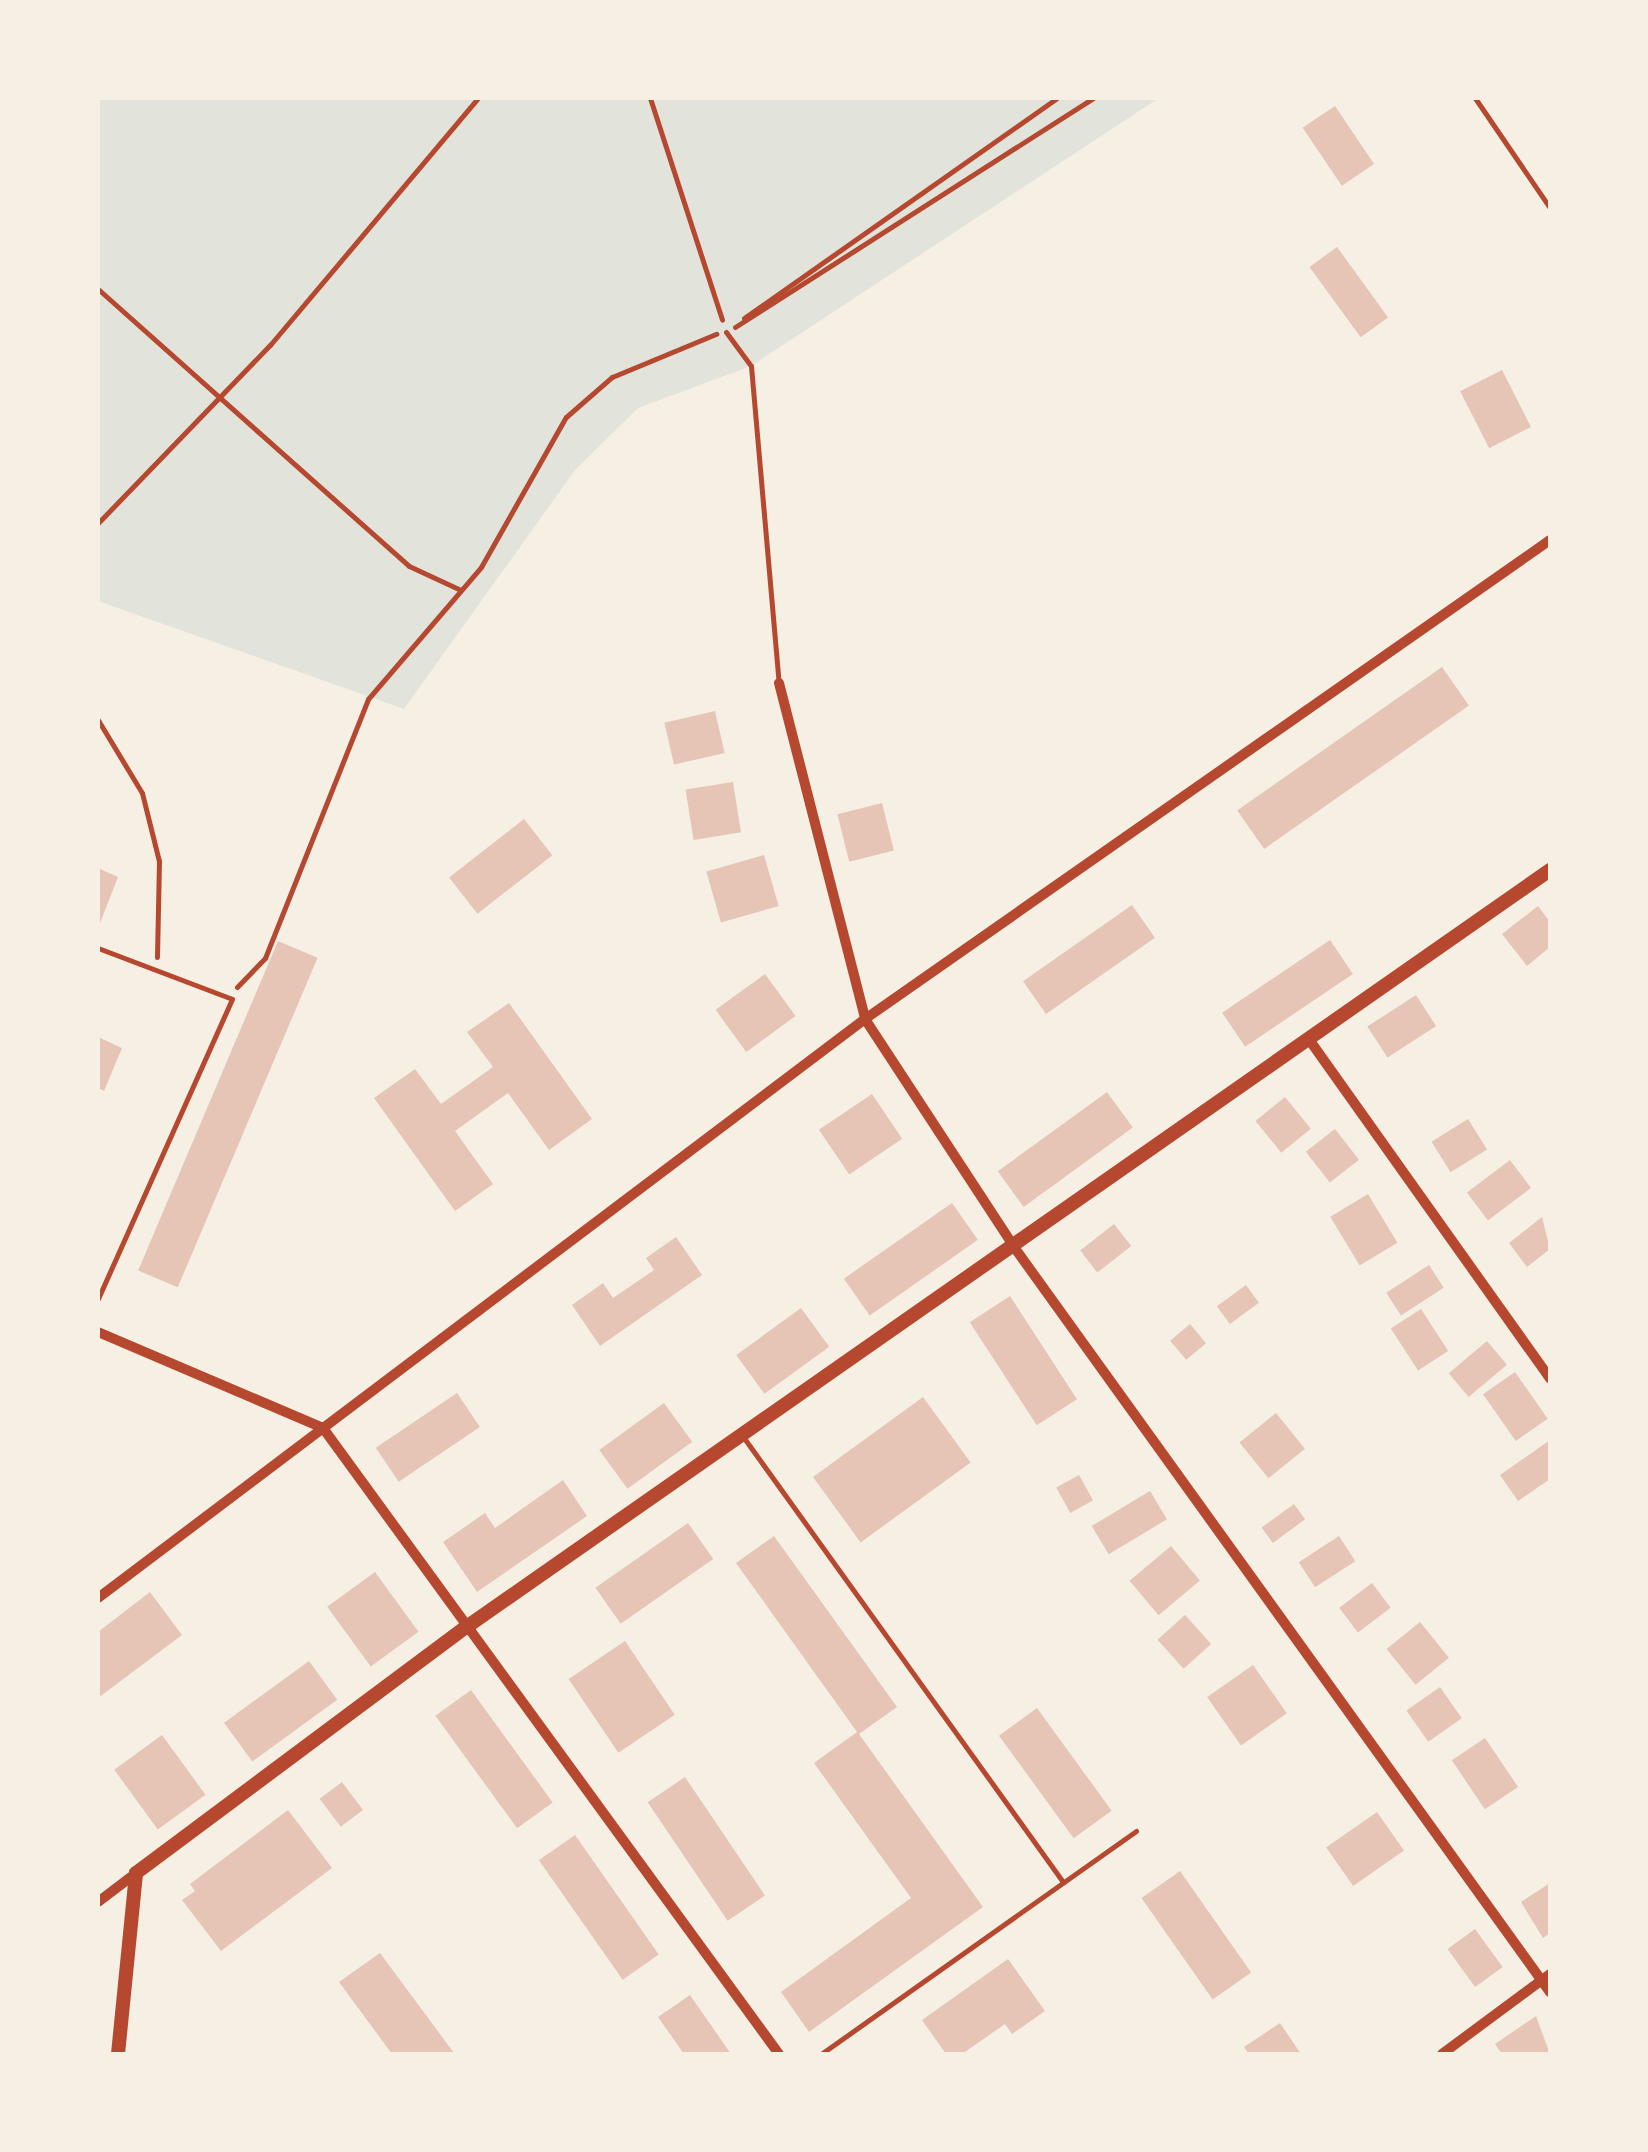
<!DOCTYPE html>
<style>
body{margin:0}
#map{position:relative;width:1648px;height:2152px;overflow:hidden;background:#f6efe4;font-family:"DejaVu Sans",sans-serif}
div>[style]{position:absolute}
[style*='--x']{left:calc(var(--x)*1px);top:calc(var(--y)*1px);width:calc(var(--w)*1px);rotate:calc(var(--a)*1deg)}
.green>*{inset:0;background:#e2e4dc}
.building>*{inset:0;background:#e6c5b7;transform-origin:0 0}
.path>*{height:5px;margin:-2.5px;padding:0 2.5px;transform-origin:2.5px;border-radius:2.5px;background:#b5482f}
.service>*{height:5px;margin:-2.5px;padding:0 2.5px;transform-origin:2.5px;border-radius:2.5px;background:#b5482f}
.minor>*{height:10px;margin:-5px;padding:0 5px;transform-origin:5px;border-radius:5px;background:#b5482f}
.tertiary>*{height:14px;margin:-7px;padding:0 7px;transform-origin:7px;border-radius:7px;background:#b5482f}
span{translate:-50% -50%;white-space:nowrap;text-align:center;line-height:1.15;-webkit-text-stroke:9px #f6efe4;paint-order:stroke}
.frame{position:absolute;inset:0;border:100px solid #f6efe4;pointer-events:none}
</style>
<div id="map">
<div class="green">
<i style="clip-path:polygon(98px 98px,1159px 98px,751px 366px,638px 408px,575px 470px,404px 709px,98px 601px)"></i>
</div>
<div class="building">
<i style="left:1335px;top:106px;width:70px;height:39px;rotate:56deg"></i>
<i style="left:1337px;top:247px;width:87px;height:34px;rotate:54deg"></i>
<i style="left:1502px;top:370px;width:64px;height:47px;rotate:63deg"></i>
<i style="left:1442px;top:667px;width:47px;height:250px;rotate:55deg"></i>
<i style="left:715px;top:711px;width:43px;height:52px;rotate:77deg"></i>
<i style="left:733px;top:782px;width:51px;height:48px;rotate:81deg"></i>
<i style="left:882px;top:803px;width:49px;height:46px;rotate:76deg"></i>
<i style="left:524px;top:819px;width:46px;height:95px;rotate:52deg"></i>
<i style="left:764px;top:855px;width:53px;height:60px;rotate:74deg"></i>
<i style="clip-path:polygon(98px 868px,118px 877px,98px 928px)"></i>
<i style="left:1132px;top:905px;width:40px;height:133px;rotate:55deg"></i>
<i style="clip-path:polygon(1538px 906px,1550px 922px,1550px 947px,1527px 966px,1502px 934px)"></i>
<i style="left:1330px;top:940px;width:41px;height:130px;rotate:56deg"></i>
<i style="left:278px;top:941px;width:43px;height:358px;rotate:23deg"></i>
<i style="left:765px;top:974px;width:52px;height:61px;rotate:54deg"></i>
<i style="left:1416px;top:995px;width:37px;height:58px;rotate:57deg"></i>
<i style="clip-path:polygon(509px 1003px,592px 1119px,549px 1150px,508px 1093px,455px 1131px,493px 1184px,455px 1211px,374px 1098px,415px 1069px,441px 1104px,493px 1067px,467px 1032px)"></i>
<i style="clip-path:polygon(98px 1037px,122px 1048px,104px 1091px,98px 1088px)"></i>
<i style="left:1107px;top:1092px;width:44px;height:135px;rotate:54deg"></i>
<i style="left:872px;top:1094px;width:54px;height:64px;rotate:56deg"></i>
<i style="left:1285px;top:1097px;width:41px;height:38px;rotate:51deg"></i>
<i style="left:1468px;top:1119px;width:36px;height:43px;rotate:58deg"></i>
<i style="left:1335px;top:1129px;width:39px;height:37px;rotate:52deg"></i>
<i style="left:1510px;top:1160px;width:35px;height:54px;rotate:53deg"></i>
<i style="left:1368px;top:1194px;width:57px;height:44px;rotate:59deg"></i>
<i style="left:952px;top:1203px;width:45px;height:132px;rotate:55deg"></i>
<i style="clip-path:polygon(1542px 1217px,1550px 1249px,1527px 1267px,1509px 1243px)"></i>
<i style="left:1114px;top:1224px;width:28px;height:43px;rotate:52deg"></i>
<i style="clip-path:polygon(676px 1237px,702px 1275px,600px 1346px,572px 1305px,603px 1283px,613px 1298px,654px 1270px,646px 1258px)"></i>
<i style="left:1429px;top:1265px;width:27px;height:51px;rotate:57deg"></i>
<i style="left:1246px;top:1285px;width:22px;height:36px;rotate:54deg"></i>
<i style="left:1010px;top:1296px;width:123px;height:48px;rotate:57deg"></i>
<i style="left:801px;top:1308px;width:48px;height:80px;rotate:54deg"></i>
<i style="left:1421px;top:1309px;width:50px;height:36px;rotate:57deg"></i>
<i style="left:1190px;top:1324px;width:25px;height:26px;rotate:50deg"></i>
<i style="left:1487px;top:1341px;width:31px;height:50px;rotate:50deg"></i>
<i style="left:1515px;top:1372px;width:57px;height:39px;rotate:55deg"></i>
<i style="left:457px;top:1393px;width:41px;height:98px;rotate:56deg"></i>
<i style="left:923px;top:1397px;width:81px;height:136px;rotate:54deg"></i>
<i style="left:664px;top:1403px;width:48px;height:80px;rotate:54deg"></i>
<i style="left:1276px;top:1413px;width:46px;height:47px;rotate:51deg"></i>
<i style="clip-path:polygon(1550px 1440px,1550px 1479px,1518px 1501px,1500px 1475px)"></i>
<i style="left:1079px;top:1475px;width:29px;height:26px;rotate:61deg"></i>
<i style="clip-path:polygon(563px 1480px,587px 1516px,477px 1592px,443px 1542px,485px 1513px,495px 1528px)"></i>
<i style="left:1150px;top:1491px;width:33px;height:68px;rotate:59deg"></i>
<i style="left:1294px;top:1504px;width:19px;height:40px;rotate:54deg"></i>
<i style="left:688px;top:1523px;width:44px;height:113px;rotate:55deg"></i>
<i style="clip-path:polygon(774px 1536px,897px 1707px,859px 1734px,983px 1907px,809px 2032px,781px 1992px,911px 1898px,814px 1763px,857px 1732px,736px 1563px)"></i>
<i style="left:1339px;top:1536px;width:30px;height:48px;rotate:57deg"></i>
<i style="left:1171px;top:1546px;width:45px;height:54px;rotate:50deg"></i>
<i style="left:375px;top:1572px;width:74px;height:59px;rotate:54deg"></i>
<i style="left:1372px;top:1583px;width:31px;height:41px;rotate:53deg"></i>
<i style="clip-path:polygon(150px 1592px,182px 1635px,98px 1698px,98px 1632px)"></i>
<i style="left:1185px;top:1615px;width:39px;height:37px;rotate:48deg"></i>
<i style="left:1420px;top:1622px;width:46px;height:43px;rotate:51deg"></i>
<i style="left:625px;top:1641px;width:89px;height:68px;rotate:56deg"></i>
<i style="left:309px;top:1661px;width:48px;height:105px;rotate:54deg"></i>
<i style="left:1253px;top:1665px;width:59px;height:56px;rotate:55deg"></i>
<i style="left:1440px;top:1687px;width:38px;height:41px;rotate:55deg"></i>
<i style="left:471px;top:1690px;width:139px;height:44px;rotate:54deg"></i>
<i style="left:1037px;top:1708px;width:127px;height:47px;rotate:54deg"></i>
<i style="left:162px;top:1735px;width:74px;height:59px;rotate:54deg"></i>
<i style="left:1485px;top:1738px;width:59px;height:40px;rotate:56deg"></i>
<i style="left:685px;top:1777px;width:143px;height:45px;rotate:56deg"></i>
<i style="left:342px;top:1782px;width:35px;height:28px;rotate:53deg"></i>
<i style="clip-path:polygon(288px 1810px,332px 1868px,221px 1951px,182px 1900px,195px 1891px,190px 1884px)"></i>
<i style="left:1377px;top:1812px;width:47px;height:62px;rotate:55deg"></i>
<i style="left:575px;top:1835px;width:146px;height:44px;rotate:55deg"></i>
<i style="left:1180px;top:1871px;width:124px;height:47px;rotate:55deg"></i>
<i style="clip-path:polygon(1550px 1883px,1550px 1933px,1543px 1938px,1521px 1902px)"></i>
<i style="left:1475px;top:1929px;width:47px;height:34px;rotate:54deg"></i>
<i style="clip-path:polygon(380px 1953px,454px 2053px,452px 2054px,392px 2054px,339px 1982px)"></i>
<i style="clip-path:polygon(1008px 1959px,1045px 2011px,1012px 2034px,1005px 2024px,962px 2054px,946px 2054px,922px 2020px)"></i>
<i style="clip-path:polygon(690px 1995px,731px 2054px,684px 2054px,658px 2017px)"></i>
<i style="clip-path:polygon(1536px 2016px,1550px 2054px,1502px 2054px,1495px 2044px)"></i>
<i style="clip-path:polygon(1280px 2023px,1301px 2054px,1249px 2054px,1244px 2047px)"></i>
</div>
<div class="path">
<i style="--x:650;--y:98;--w:233;--a:72"></i>
<i style="--x:98;--y:289;--w:416;--a:41.7"></i>
<i style="--x:409;--y:566;--w:57;--a:24.8"></i>
<i style="--x:744;--y:318;--w:383;--a:-35.1"></i>
<i style="--x:735;--y:327;--w:425;--a:-32.6"></i>
<i style="--x:98;--y:523;--w:248;--a:-46"></i>
<i style="--x:270;--y:345;--w:323;--a:-49.9"></i>
<i style="--x:98;--y:720;--w:85;--a:58.9"></i>
<i style="--x:142;--y:793;--w:70;--a:76"></i>
<i style="--x:159;--y:861;--w:96;--a:91.2"></i>
<i style="--x:237;--y:987;--w:40;--a:-46"></i>
<i style="--x:265;--y:958;--w:279;--a:-68.3"></i>
<i style="--x:368;--y:699;--w:174;--a:-49.4"></i>
<i style="--x:481;--y:567;--w:172;--a:-60.5"></i>
<i style="--x:566;--y:417;--w:61;--a:-41"></i>
<i style="--x:612;--y:377;--w:113;--a:-22.5"></i>
</div>
<div class="service">
<i style="--x:1475;--y:98;--w:133;--a:55.7"></i>
<i style="--x:726;--y:332;--w:42;--a:53.7"></i>
<i style="--x:751;--y:366;--w:318;--a:85"></i>
<i style="--x:98;--y:948;--w:143;--a:20.8"></i>
<i style="--x:232;--y:999;--w:328;--a:114.1"></i>
<i style="--x:744;--y:1438;--w:547;--a:54.3"></i>
<i style="--x:821;--y:2054;--w:386;--a:-35.3"></i>
</div>
<div class="minor">
<i style="--x:779;--y:683;--w:347;--a:75.6"></i>
<i style="--x:865;--y:1019;--w:272;--a:56.8"></i>
<i style="--x:1014;--y:1247;--w:918;--a:54.27"></i>
<i style="--x:1308;--y:1038;--w:418;--a:54.6"></i>
<i style="--x:98;--y:1332;--w:245;--a:23.1"></i>
<i style="--x:323;--y:1428;--w:774;--a:53.93"></i>
<i style="--x:98;--y:1598;--w:961;--a:-37.05"></i>
<i style="--x:865;--y:1019;--w:836;--a:-34.96"></i>
<i style="--x:98;--y:1902;--w:48;--a:-37.3"></i>
<i style="--x:1442;--y:2054;--w:134;--a:-36.5"></i>
</div>
<div class="tertiary">
<i style="--x:118;--y:2054;--w:182;--a:-84.3"></i>
<i style="--x:136;--y:1873;--w:410;--a:-36.7"></i>
<i style="--x:465;--y:1628;--w:1324;--a:-34.94"></i>
</div>
<div class="frame"></div>
</div>
